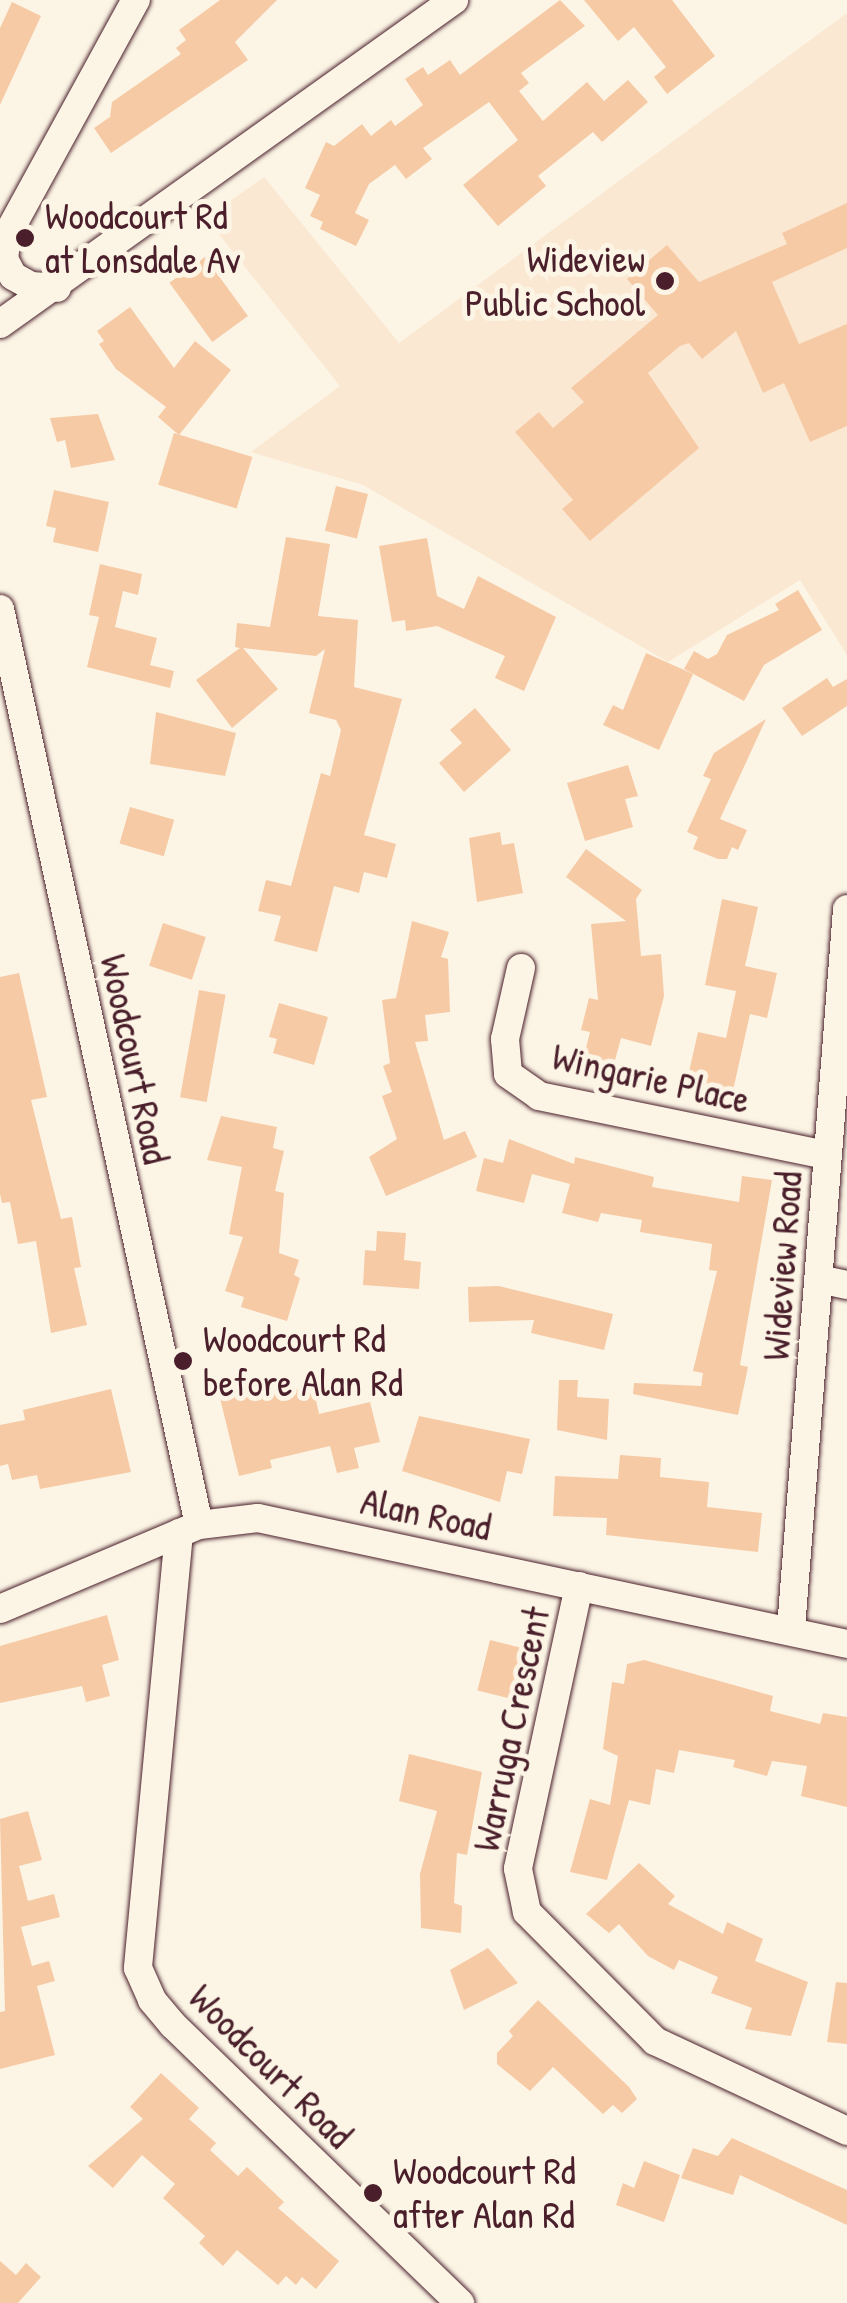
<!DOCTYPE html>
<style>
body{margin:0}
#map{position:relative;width:847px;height:2303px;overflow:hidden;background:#fcf5e5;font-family:"Patrick Hand",sans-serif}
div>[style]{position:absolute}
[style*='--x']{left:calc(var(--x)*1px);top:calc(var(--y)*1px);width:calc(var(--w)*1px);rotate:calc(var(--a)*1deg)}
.built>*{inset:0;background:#fae8d2}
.building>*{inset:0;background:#f7caa6;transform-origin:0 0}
.roads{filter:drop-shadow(0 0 2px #4a1f2b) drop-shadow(0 0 2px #4a1f2b)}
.minor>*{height:28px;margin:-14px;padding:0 14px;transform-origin:14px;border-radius:14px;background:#fcf5e5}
.dots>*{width:28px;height:28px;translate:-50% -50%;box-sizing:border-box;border:5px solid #fcf5e5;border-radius:50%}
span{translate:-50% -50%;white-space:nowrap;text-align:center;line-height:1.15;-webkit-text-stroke:10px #fcf5e5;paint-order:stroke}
.poi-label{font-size:38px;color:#4a1f2b}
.left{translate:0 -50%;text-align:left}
.right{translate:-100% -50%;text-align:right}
.street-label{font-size:38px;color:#4a1f2b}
</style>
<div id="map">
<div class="built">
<i style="clip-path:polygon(847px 13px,847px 655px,800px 580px,668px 662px,363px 485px,251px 452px,340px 386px,206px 218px,264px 177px,399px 343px)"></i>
</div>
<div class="building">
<i style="clip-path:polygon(220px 0,277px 0,235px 42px,248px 60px,111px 153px,94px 128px,110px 117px,112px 102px,181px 54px,176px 48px,186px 40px,179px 30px)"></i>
<i style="clip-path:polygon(560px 0,585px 26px,521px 73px,529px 83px,519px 91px,543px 121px,587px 82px,604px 101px,628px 80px,648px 102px,602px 142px,593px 132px,538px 176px,546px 186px,498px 226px,463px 185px,518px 140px,489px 102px,423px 148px,432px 159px,406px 179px,395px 165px,369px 184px,355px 213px,369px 220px,356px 246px,320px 229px,323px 222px,310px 216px,320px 195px,305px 188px,326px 142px,334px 146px,362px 124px,371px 136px,391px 120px,395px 126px,423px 105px,405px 79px,423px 67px,428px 75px,450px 60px,460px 75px)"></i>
<i style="clip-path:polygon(584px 0,672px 0,715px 56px,667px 94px,654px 77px,666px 67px,634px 27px,618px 41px)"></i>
<i style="clip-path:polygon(12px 2px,41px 16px,0 105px,0 28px)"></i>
<i style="clip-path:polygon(847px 203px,847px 248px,772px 282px,799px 344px,847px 324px,847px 426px,810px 442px,784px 383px,763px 393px,736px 331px,702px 359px,689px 343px,680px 346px,648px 373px,699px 448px,590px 541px,562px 509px,573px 500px,515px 432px,539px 412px,553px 428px,584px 402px,571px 388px,658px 315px,627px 279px,667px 245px,699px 282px,787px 244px,782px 233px)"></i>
<i style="left:205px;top:257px;width:73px;height:44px;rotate:54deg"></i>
<i style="clip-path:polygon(130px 307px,174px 368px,195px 341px,231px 370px,179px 435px,158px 417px,166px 407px,116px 369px,99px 344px,104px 341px,97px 331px)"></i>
<i style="clip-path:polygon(98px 414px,115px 460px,71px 468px,65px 440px,57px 442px,50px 418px)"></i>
<i style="left:174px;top:433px;width:82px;height:54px;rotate:17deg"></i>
<i style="left:336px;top:486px;width:33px;height:46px;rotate:14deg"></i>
<i style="clip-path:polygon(54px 490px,109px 502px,98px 552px,53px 542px,56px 528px,46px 526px)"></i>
<i style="clip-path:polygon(286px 537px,330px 544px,318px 616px,358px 620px,354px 687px,402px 699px,364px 835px,396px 844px,387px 878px,364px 872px,359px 893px,334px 886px,317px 952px,274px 941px,281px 916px,258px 911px,266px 880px,291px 886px,321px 773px,330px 776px,341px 730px,336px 720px,309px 713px,325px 649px,316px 656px,243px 648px,278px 689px,232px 728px,196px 680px,240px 648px,235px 647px,237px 623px,270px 627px)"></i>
<i style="clip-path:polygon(427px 538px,437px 596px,464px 609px,478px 576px,556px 617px,524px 691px,495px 678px,505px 656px,437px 626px,406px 631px,405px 620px,392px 622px,379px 546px)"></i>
<i style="clip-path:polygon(100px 564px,142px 574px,138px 595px,123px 591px,115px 627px,157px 638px,150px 665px,174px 671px,170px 688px,87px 667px,99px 617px,89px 615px)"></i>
<i style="clip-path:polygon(798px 590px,822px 630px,764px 665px,744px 701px,684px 669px,694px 651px,708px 659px,717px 654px,727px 635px,779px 610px,775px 604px)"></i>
<i style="clip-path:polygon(646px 653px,693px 674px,659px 750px,603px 725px,613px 705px,623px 710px)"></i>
<i style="clip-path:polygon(827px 678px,833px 687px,847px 679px,847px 706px,802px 736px,782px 708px)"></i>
<i style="clip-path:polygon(475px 708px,511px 750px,464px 792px,439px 763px,462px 743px,450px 730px)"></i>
<i style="clip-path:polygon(156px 712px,236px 733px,225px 776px,150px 764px)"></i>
<i style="clip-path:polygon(766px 719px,720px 819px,747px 830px,738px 850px,732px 847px,727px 859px,718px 859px,693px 849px,698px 837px,687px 832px,711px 779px,703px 776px,714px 753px)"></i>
<i style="clip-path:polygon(628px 765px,638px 796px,625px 799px,633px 827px,585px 841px,567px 783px)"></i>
<i style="left:130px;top:807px;width:46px;height:38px;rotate:16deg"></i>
<i style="clip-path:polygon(500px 832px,502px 845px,514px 843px,523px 893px,477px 902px,469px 838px)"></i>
<i style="clip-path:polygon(586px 849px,642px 890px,636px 899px,641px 956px,661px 954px,664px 996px,651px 1046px,621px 1038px,614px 1064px,584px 1056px,590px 1032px,581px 1030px,589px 998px,598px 1000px,591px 924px,626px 921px,566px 877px)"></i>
<i style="clip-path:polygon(722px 899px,758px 907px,745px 966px,777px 973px,767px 1018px,750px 1014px,732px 1095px,686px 1085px,698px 1032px,726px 1038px,736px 991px,705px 985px)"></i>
<i style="clip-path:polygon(412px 921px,449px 932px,441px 957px,448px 959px,450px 1012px,425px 1015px,428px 1041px,415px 1042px,444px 1140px,465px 1131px,477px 1157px,386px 1196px,369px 1157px,397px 1139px,382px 1096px,392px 1092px,383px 1066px,390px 1063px,382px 1000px,396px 998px)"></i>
<i style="left:163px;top:923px;width:45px;height:45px;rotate:18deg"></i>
<i style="clip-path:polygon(19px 973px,47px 1097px,31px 1100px,61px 1219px,72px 1217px,81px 1267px,74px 1268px,87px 1325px,51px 1333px,36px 1241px,18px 1244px,10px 1202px,2px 1203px,0 1194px,0 977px)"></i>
<i style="left:199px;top:990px;width:27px;height:109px;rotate:10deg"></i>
<i style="clip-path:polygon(279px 1003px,328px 1017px,314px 1065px,273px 1053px,277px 1039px,269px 1037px)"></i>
<i style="clip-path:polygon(221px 1116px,277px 1127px,273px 1148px,284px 1151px,275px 1191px,284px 1193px,279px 1253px,299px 1260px,294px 1275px,300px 1278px,287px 1321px,241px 1307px,244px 1297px,225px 1291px,243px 1237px,229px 1234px,242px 1167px,207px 1160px)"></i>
<i style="clip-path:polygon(509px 1139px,574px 1164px,575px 1157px,654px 1177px,652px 1187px,739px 1202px,742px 1176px,772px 1180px,740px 1365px,748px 1367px,738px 1415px,633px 1394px,634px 1383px,701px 1386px,703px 1373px,693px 1371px,717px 1271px,709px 1270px,712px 1244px,640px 1232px,642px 1220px,601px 1213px,598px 1222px,562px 1213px,570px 1184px,532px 1174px,524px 1203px,476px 1191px,484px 1158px,503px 1163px)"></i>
<i style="clip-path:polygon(377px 1231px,406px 1233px,404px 1260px,421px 1262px,419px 1289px,363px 1285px,365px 1250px,376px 1251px)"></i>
<i style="clip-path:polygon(499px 1286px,613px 1314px,604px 1350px,531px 1333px,534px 1320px,469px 1322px,468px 1287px)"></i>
<i style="clip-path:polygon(559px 1380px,578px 1380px,577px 1397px,609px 1399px,607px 1440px,557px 1430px)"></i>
<i style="clip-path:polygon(252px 1386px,255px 1399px,313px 1386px,319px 1414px,370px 1402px,380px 1442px,354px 1448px,359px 1468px,337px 1473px,330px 1446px,270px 1460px,272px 1468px,239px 1476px,219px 1394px)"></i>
<i style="clip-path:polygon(111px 1389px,131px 1472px,40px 1489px,37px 1475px,12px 1480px,8px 1464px,0 1466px,0 1425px,25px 1420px,23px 1410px)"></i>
<i style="clip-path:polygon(419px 1416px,530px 1439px,522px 1474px,507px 1471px,500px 1502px,402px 1471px)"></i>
<i style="clip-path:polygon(620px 1455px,661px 1458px,660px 1477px,709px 1482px,707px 1507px,762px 1513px,758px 1552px,606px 1535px,607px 1518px,553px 1516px,555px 1476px,618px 1479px)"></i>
<i style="clip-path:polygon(107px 1615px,119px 1660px,102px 1665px,110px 1696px,86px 1702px,82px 1686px,0 1703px,0 1646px)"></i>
<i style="left:490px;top:1640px;width:34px;height:52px;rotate:14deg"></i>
<i style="clip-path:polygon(644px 1660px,773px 1696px,770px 1711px,820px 1724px,823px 1713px,847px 1717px,847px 1807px,801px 1796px,807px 1766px,772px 1761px,767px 1776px,733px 1767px,735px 1760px,679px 1750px,674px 1773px,656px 1769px,650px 1805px,629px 1800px,607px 1880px,570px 1872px,590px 1799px,610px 1805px,618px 1756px,603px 1749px,612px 1682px,624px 1684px,627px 1664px)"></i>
<i style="clip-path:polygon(409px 1754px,482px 1772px,467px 1855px,457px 1853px,454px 1903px,462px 1906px,461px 1933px,421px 1928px,420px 1874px,437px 1811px,399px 1801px)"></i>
<i style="clip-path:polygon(28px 1811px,42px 1860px,19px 1866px,28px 1901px,54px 1894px,60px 1917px,21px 1927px,32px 1966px,49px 1961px,55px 1981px,37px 1986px,55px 2055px,0 2069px,0 2012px,5px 2011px,0 1819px)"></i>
<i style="clip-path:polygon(639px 1863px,675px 1896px,668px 1904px,723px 1934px,727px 1922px,763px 1939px,755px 1961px,808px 1982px,791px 2036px,745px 2029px,752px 2008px,711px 1993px,718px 1977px,679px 1960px,674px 1970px,648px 1956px,619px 1924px,609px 1933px,586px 1914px)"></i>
<i style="clip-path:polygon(488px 1948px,518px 1983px,464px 2010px,450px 1970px)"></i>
<i style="clip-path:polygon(836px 1982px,847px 1983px,847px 2044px,827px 2042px)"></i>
<i style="clip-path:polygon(538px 2000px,629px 2087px,637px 2099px,622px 2113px,613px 2105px,603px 2114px,553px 2067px,530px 2091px,497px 2064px,497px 2053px,513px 2036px,509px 2031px)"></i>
<i style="clip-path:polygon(161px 2073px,199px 2108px,189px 2119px,216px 2143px,210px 2150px,238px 2176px,247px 2167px,284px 2202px,278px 2208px,339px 2261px,316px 2289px,302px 2277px,296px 2285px,286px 2276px,278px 2285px,237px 2250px,223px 2266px,199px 2243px,205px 2236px,163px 2198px,175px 2184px,142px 2155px,113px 2188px,88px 2166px,143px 2119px,130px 2107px)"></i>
<i style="clip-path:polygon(732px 2138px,847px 2190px,847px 2225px,740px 2175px,733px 2195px,681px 2178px,693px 2148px,718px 2156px)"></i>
<i style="clip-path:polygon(644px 2161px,680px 2175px,664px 2222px,616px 2205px,623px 2183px,634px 2188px)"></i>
<i style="clip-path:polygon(0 2261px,16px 2275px,26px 2263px,41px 2277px,18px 2303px,0 2303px)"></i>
</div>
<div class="roads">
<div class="minor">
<i style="--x:7;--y:235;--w:24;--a:97"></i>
<i style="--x:4;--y:259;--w:19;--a:62"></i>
<i style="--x:13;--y:276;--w:21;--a:29"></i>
<i style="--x:31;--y:286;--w:26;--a:4"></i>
<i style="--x:0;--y:248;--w:283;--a:-61.3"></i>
<i style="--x:0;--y:324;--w:558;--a:-35.51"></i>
<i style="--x:0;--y:609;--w:937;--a:77.74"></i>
<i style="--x:521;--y:968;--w:73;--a:102.7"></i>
<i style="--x:505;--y:1039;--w:35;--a:85"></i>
<i style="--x:508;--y:1074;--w:38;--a:35"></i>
<i style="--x:539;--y:1096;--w:294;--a:11.6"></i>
<i style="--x:819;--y:1279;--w:29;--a:12"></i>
<i style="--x:179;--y:1533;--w:437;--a:95.4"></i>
<i style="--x:138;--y:1968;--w:35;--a:66"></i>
<i style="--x:152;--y:2000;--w:33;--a:50"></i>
<i style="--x:173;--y:2025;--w:400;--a:44.1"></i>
<i style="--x:579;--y:1586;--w:289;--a:102.2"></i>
<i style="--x:518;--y:1869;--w:44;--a:78.2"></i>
<i style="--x:527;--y:1912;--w:182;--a:45.2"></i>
<i style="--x:655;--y:2041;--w:212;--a:25.1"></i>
<i style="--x:0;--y:1609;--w:216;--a:-22.9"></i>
<i style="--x:199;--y:1525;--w:59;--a:-6.8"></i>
<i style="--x:258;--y:1518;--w:602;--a:12.07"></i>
<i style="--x:791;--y:1629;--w:722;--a:-85.55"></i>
</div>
</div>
<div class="dots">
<i style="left:25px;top:238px;background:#4a1f2b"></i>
<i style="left:665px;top:281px;background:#4a1f2b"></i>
<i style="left:183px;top:1361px;background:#4a1f2b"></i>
<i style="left:373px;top:2193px;background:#4a1f2b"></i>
</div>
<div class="poi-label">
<span class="left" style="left:45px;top:238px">Woodcourt Rd<br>at Lonsdale Av</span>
<span class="right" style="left:645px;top:281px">Wideview<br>Public School</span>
<span class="left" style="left:203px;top:1361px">Woodcourt Rd<br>before Alan Rd</span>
<span class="left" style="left:393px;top:2193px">Woodcourt Rd<br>after Alan Rd</span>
</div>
<div class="street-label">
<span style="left:135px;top:1059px;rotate:78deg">Woodcourt Road</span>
<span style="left:651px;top:1078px;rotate:13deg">Wingarie Place</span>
<span style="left:782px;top:1266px;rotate:-86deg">Wideview Road</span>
<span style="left:426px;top:1514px;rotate:12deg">Alan Road</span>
<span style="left:511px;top:1729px;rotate:-78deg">Warruga Crescent</span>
<span style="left:271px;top:2066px;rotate:45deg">Woodcourt Road</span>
</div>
</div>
